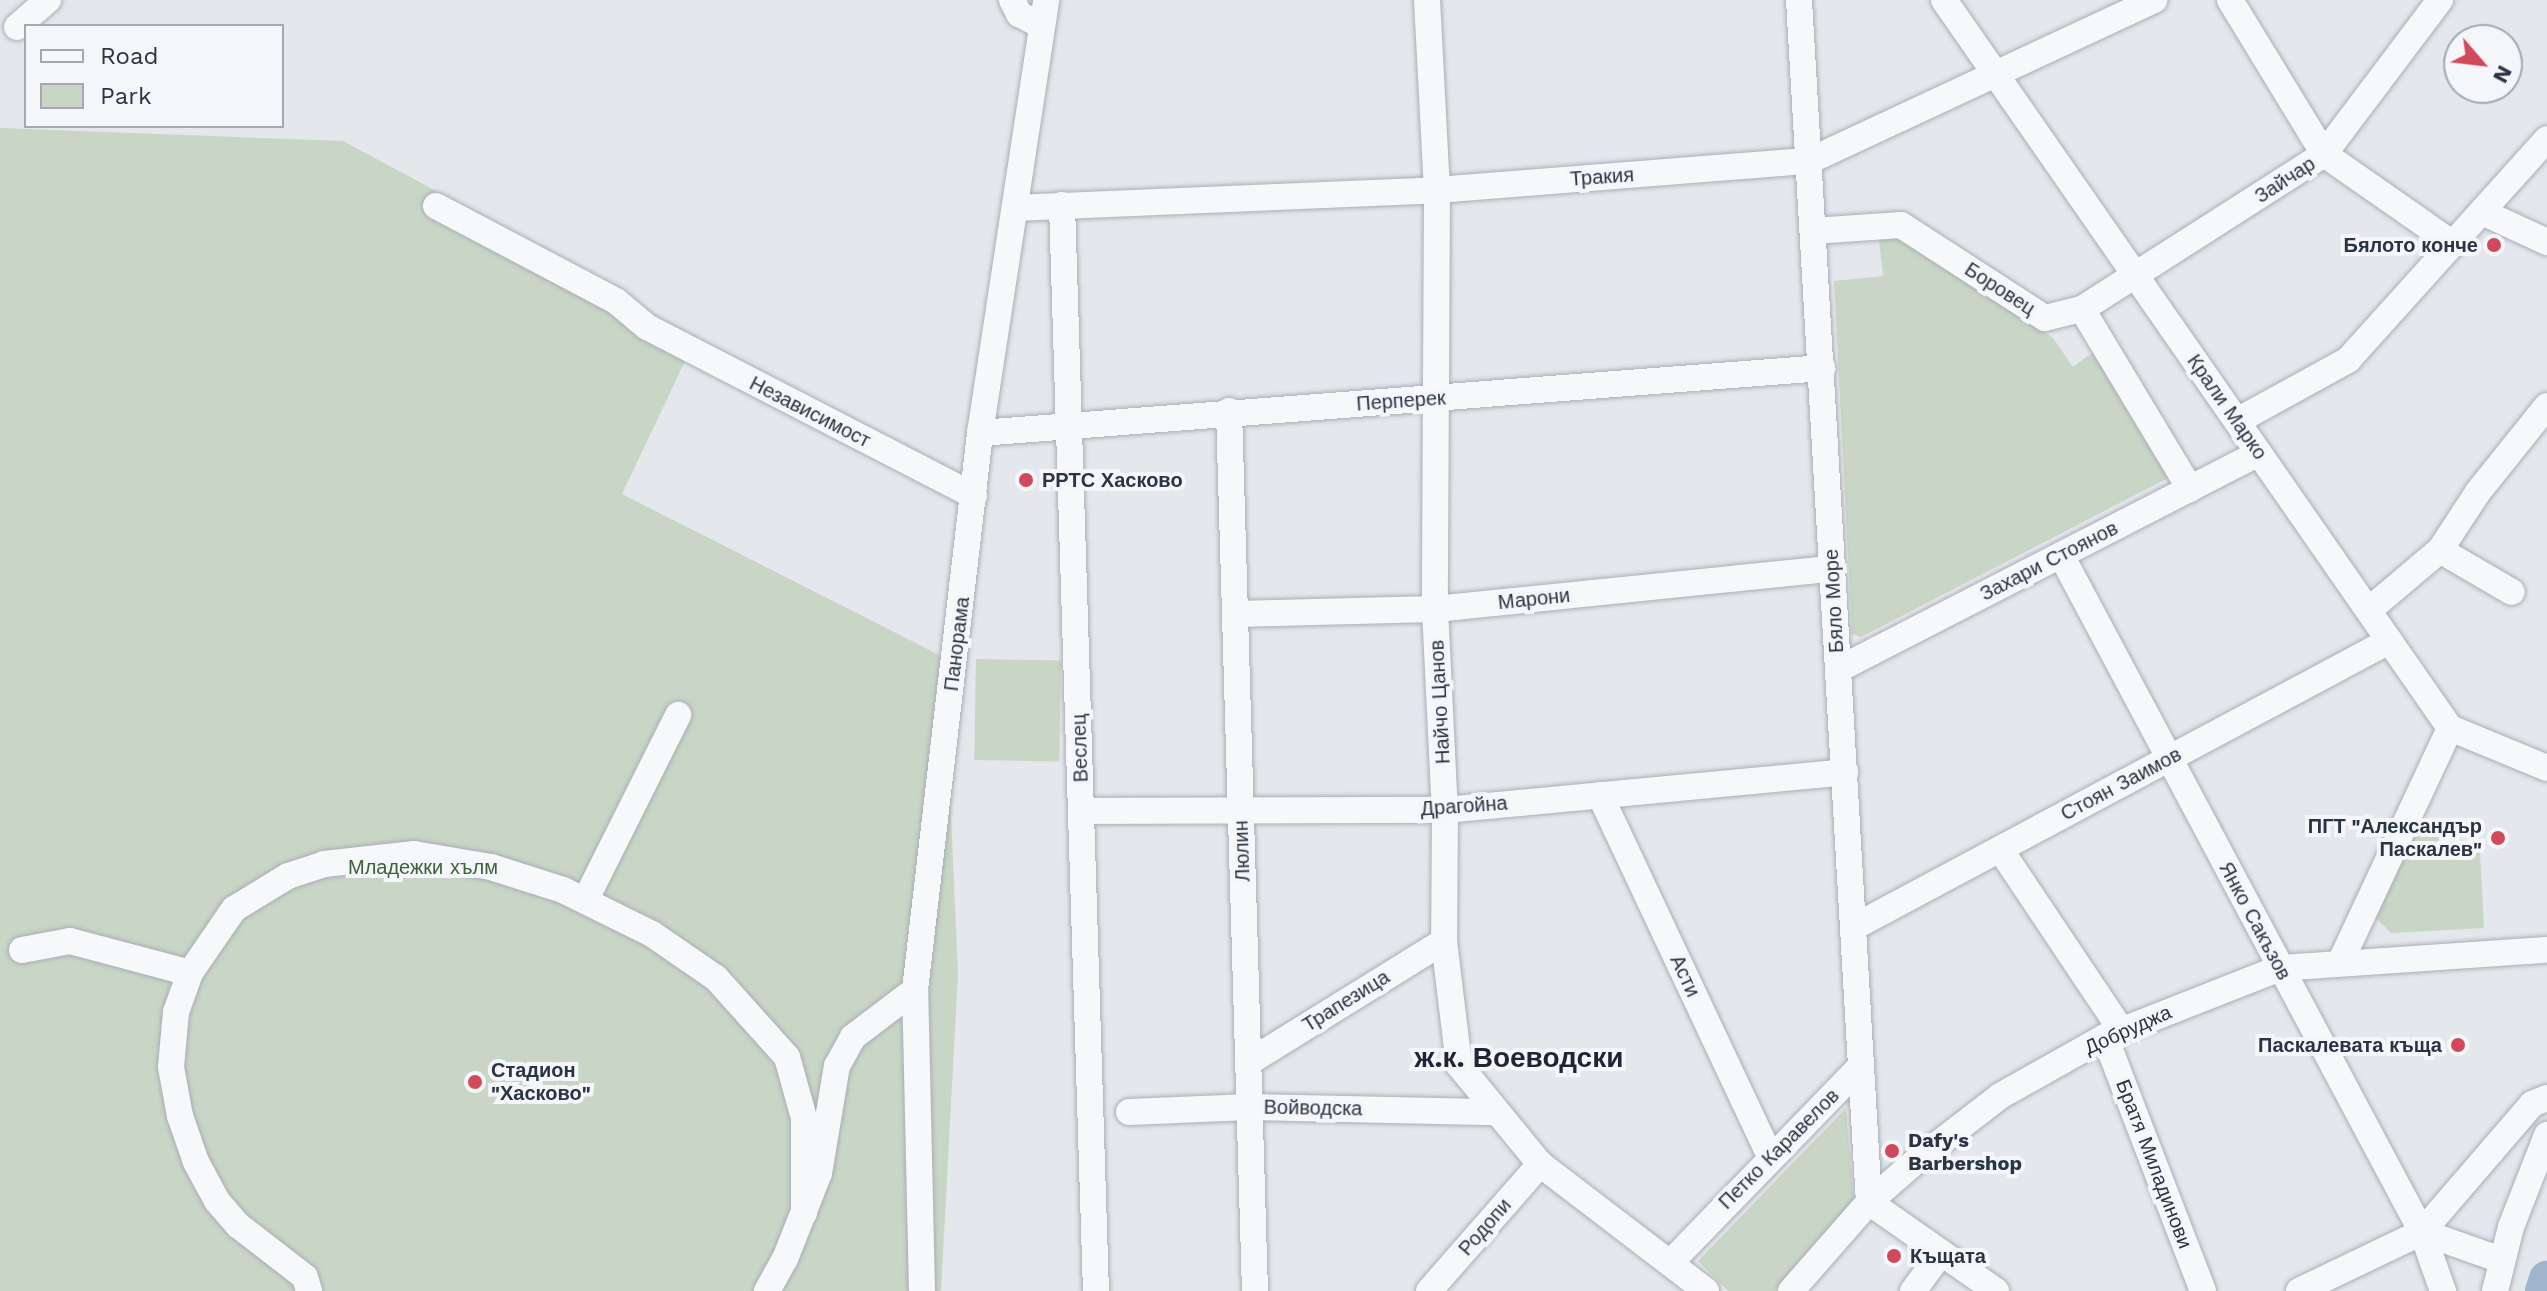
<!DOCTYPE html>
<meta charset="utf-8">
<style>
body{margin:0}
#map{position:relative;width:2547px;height:1291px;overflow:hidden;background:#e4e7ec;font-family:"Work Sans",sans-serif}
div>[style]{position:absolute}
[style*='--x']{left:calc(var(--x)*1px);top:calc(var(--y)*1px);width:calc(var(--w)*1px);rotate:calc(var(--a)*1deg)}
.green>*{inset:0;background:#c9d6c5;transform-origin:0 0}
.river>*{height:36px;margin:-18px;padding:0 18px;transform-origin:18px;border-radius:18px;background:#9fb4cc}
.roads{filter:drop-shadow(0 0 2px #a9aeb7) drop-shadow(0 0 2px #a9aeb7)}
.minor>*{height:26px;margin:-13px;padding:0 13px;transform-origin:13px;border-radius:13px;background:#f7f8fa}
.dots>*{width:22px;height:22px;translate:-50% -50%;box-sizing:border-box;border:4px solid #f4f6f9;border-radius:50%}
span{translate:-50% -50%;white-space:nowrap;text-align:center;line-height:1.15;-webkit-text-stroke:8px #f4f6f9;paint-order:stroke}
.street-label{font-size:20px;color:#2b3445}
.poi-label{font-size:20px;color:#2b3445;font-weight:700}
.right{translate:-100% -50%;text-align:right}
.left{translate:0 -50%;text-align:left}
.park-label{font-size:20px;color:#3f6138}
.district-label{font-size:28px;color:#1d2536;font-weight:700}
.legend{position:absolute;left:24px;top:24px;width:260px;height:104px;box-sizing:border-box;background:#f4f6f9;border:2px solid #a4a8b1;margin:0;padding:10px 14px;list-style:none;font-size:24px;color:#2b3445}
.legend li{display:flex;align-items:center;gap:16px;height:40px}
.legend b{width:40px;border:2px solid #a4a8b1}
.north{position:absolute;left:2443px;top:24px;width:80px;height:80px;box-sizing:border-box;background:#f4f6f9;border:2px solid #a4a8b1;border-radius:50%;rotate:118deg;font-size:22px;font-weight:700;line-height:32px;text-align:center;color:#2b3445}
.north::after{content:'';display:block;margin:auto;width:28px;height:36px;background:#d1495b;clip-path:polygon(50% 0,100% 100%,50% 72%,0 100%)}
</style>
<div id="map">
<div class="green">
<i style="clip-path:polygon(0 128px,343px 141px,513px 232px,576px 275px,696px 338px,622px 494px,955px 663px,951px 815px,958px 974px,941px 1291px,0 1291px)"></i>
<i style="clip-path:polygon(1899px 229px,2053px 338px,2073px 367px,2097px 349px,2168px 478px,1861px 637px,1852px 634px,1834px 281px,1883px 276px,1878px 231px)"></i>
<i style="left:976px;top:659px;width:85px;height:101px;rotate:1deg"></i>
<i style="clip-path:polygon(2419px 823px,2480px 853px,2484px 928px,2391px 933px,2376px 918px)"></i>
<i style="clip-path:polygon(1846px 1108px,1854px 1204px,1774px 1291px,1728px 1291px,1698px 1261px)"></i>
</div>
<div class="river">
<i style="--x:2543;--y:1291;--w:13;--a:-72"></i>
</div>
<div class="roads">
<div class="minor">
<i style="--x:1012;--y:0;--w:16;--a:63"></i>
<i style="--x:1019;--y:14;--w:25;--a:27"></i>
<i style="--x:1427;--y:0;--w:190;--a:87"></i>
<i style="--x:1437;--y:190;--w:419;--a:90.3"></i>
<i style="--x:1435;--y:609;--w:201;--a:87.2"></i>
<i style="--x:1445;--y:810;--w:131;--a:90.4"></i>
<i style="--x:1444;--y:941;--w:125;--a:83.1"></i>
<i style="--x:1459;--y:1065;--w:128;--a:50.7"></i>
<i style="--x:1540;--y:1164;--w:209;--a:37.4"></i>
<i style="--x:1799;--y:0;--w:1204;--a:86.67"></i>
<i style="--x:1944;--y:0;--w:887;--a:55.2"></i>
<i style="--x:2450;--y:728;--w:105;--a:22.4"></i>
<i style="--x:2230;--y:0;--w:180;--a:58.6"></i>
<i style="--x:2324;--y:154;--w:157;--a:34.9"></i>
<i style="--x:17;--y:27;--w:41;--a:-41.1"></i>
<i style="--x:1062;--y:205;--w:1087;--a:88.21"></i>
<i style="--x:436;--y:206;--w:204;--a:27.8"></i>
<i style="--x:616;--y:301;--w:40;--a:40"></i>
<i style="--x:647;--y:327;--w:368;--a:27.3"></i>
<i style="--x:1015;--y:208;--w:422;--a:-2.4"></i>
<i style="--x:1437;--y:190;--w:373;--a:-4.5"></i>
<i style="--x:1809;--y:161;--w:381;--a:-25"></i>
<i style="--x:2482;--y:212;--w:72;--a:24.8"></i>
<i style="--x:1813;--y:231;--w:88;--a:-3.9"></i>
<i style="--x:1901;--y:225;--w:171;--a:32.9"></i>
<i style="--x:2045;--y:318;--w:38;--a:-14"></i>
<i style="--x:2082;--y:309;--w:210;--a:59"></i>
<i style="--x:2082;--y:309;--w:287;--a:-32.6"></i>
<i style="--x:2324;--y:154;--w:193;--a:-53"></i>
<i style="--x:1229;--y:411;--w:880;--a:88.31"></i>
<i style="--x:2237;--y:421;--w:127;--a:-28.8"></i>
<i style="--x:2348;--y:360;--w:297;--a:-48"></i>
<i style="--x:980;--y:433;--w:845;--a:-4.41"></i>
<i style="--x:2440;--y:550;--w:83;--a:30.3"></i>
<i style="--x:2061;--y:555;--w:767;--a:61.93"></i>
<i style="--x:2422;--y:1232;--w:63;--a:70.4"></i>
<i style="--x:2369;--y:610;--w:93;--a:-40.2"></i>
<i style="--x:2440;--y:550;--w:69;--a:-56.8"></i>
<i style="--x:2478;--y:492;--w:110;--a:-51.3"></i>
<i style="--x:1235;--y:614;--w:200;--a:-1.4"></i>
<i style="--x:1435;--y:609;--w:399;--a:-5.8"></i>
<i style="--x:1839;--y:669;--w:472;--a:-27.2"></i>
<i style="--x:1600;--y:795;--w:400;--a:64.8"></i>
<i style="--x:1082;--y:811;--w:363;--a:-0.2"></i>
<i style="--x:1445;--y:810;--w:402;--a:-5.4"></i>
<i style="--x:2000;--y:849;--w:218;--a:56.2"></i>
<i style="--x:586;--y:899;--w:206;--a:-63.4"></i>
<i style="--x:1854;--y:927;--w:607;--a:-28.13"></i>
<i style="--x:22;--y:950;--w:49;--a:-10.6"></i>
<i style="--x:70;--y:941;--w:124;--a:14.9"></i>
<i style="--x:190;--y:973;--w:41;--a:109.7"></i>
<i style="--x:176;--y:1012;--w:55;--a:95.2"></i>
<i style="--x:171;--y:1067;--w:50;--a:79.6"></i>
<i style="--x:180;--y:1116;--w:49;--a:70.8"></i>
<i style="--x:196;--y:1162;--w:44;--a:61.7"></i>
<i style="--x:217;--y:1201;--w:33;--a:49"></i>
<i style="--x:239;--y:1226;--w:83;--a:37.7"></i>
<i style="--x:305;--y:1277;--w:15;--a:74"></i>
<i style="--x:2340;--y:963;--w:259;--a:-64.9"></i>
<i style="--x:190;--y:973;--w:78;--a:-55.5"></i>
<i style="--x:234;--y:909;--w:63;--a:-31.4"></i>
<i style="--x:288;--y:876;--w:38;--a:-18"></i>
<i style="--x:324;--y:864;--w:91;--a:-6.3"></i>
<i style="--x:414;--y:854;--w:78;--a:9.6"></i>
<i style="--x:491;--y:867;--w:76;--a:17.7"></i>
<i style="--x:563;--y:890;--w:99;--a:26.3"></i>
<i style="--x:652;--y:934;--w:78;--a:34.5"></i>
<i style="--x:716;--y:978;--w:106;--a:48.1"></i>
<i style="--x:787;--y:1057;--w:63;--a:74.4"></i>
<i style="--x:804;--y:1118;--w:95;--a:90"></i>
<i style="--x:2105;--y:1037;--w:272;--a:68.9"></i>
<i style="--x:1249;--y:1062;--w:229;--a:-31.8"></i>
<i style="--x:1129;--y:1112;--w:121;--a:-2.4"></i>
<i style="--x:1250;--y:1107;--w:246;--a:1.2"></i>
<i style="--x:1869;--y:1202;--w:155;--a:35"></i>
<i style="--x:2422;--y:1232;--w:84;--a:19.5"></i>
<i style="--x:1673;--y:1260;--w:270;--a:-45.9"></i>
<i style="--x:767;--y:1291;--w:37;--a:-61"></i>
<i style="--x:785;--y:1259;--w:92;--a:-68.4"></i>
<i style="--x:819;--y:1173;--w:109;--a:-80.5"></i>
<i style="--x:837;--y:1066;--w:33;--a:-61"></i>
<i style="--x:853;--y:1037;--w:78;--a:-37.2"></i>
<i style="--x:922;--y:1291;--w:301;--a:-91.3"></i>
<i style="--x:915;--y:990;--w:561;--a:-83.34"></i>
<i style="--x:980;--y:433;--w:438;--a:-81.3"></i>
<i style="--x:1429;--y:1291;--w:169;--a:-48.8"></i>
<i style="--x:1791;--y:1291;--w:118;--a:-48.8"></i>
<i style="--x:1869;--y:1202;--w:62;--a:-41.1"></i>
<i style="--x:1916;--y:1161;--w:106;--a:-37.7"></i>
<i style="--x:2000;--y:1096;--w:120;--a:-29.3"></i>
<i style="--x:2105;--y:1037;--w:188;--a:-21.5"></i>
<i style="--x:2280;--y:968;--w:268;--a:-3.9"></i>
<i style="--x:1913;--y:1291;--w:47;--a:-53.6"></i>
<i style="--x:2299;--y:1291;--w:136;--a:-25.6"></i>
<i style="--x:2422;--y:1232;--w:169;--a:-49.3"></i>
<i style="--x:2532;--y:1104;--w:16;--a:-22"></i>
<i style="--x:2495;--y:1291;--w:66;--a:-76"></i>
<i style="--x:2511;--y:1227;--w:99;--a:-68.6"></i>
</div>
</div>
<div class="dots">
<i style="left:2494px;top:245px;background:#d1495b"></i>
<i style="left:1026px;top:480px;background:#d1495b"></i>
<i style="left:2498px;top:838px;background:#d1495b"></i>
<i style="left:2458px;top:1045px;background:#d1495b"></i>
<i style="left:475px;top:1082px;background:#d1495b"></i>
<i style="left:1892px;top:1151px;background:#d1495b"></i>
<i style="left:1894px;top:1256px;background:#d1495b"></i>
</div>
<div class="street-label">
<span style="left:1602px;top:177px;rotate:-4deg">Тракия</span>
<span style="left:2285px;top:180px;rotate:-33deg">Зайчар</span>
<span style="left:2000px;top:289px;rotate:33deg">Боровец</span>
<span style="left:1401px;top:401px;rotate:-4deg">Перперек</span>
<span style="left:2227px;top:407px;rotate:55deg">Крали Марко</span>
<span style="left:810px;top:412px;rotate:27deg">Независимост</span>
<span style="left:2049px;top:561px;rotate:-27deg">Захари Стоянов</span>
<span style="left:1534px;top:599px;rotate:-6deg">Марони</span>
<span style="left:1834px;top:601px;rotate:-93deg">Бяло Море</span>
<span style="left:957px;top:644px;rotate:-83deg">Панорама</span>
<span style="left:1440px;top:702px;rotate:-93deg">Найчо Цанов</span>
<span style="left:1080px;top:748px;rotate:-92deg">Веслец</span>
<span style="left:2121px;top:784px;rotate:-28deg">Стоян Заимов</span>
<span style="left:1464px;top:806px;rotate:-4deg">Драгойна</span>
<span style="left:1242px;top:851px;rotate:-92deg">Люлин</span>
<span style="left:2255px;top:921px;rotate:62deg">Янко Сакъзов</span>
<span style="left:1685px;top:976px;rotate:65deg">Асти</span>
<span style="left:1346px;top:1001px;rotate:-32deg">Трапезица</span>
<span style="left:2128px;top:1030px;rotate:-24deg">Добруджа</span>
<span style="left:1313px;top:1108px;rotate:1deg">Войводска</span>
<span style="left:1779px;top:1149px;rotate:-45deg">Петко Каравелов</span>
<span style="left:2154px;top:1164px;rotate:69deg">Братя Миладинови</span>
<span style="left:1485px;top:1227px;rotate:-49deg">Родопи</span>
</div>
<div class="poi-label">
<span class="right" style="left:2478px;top:245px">Бялото конче</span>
<span class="left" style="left:1042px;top:480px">РРТС Хасково</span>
<span class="right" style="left:2482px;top:838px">ПГТ "Александър<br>Паскалев"</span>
<span class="right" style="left:2442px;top:1045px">Паскалевата къща</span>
<span class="left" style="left:491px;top:1082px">Стадион<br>"Хасково"</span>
<span class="left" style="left:1908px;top:1152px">Dafy's<br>Barbershop</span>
<span class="left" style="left:1910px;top:1256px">Къщата</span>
</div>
<div class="park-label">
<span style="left:423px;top:867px">Младежки хълм</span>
</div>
<div class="district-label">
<span style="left:1519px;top:1058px">ж.к. Воеводски</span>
</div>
<ul class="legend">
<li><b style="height:10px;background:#f7f8fa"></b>Road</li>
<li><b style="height:22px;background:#c9d6c5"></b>Park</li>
</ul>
<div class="north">N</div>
</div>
